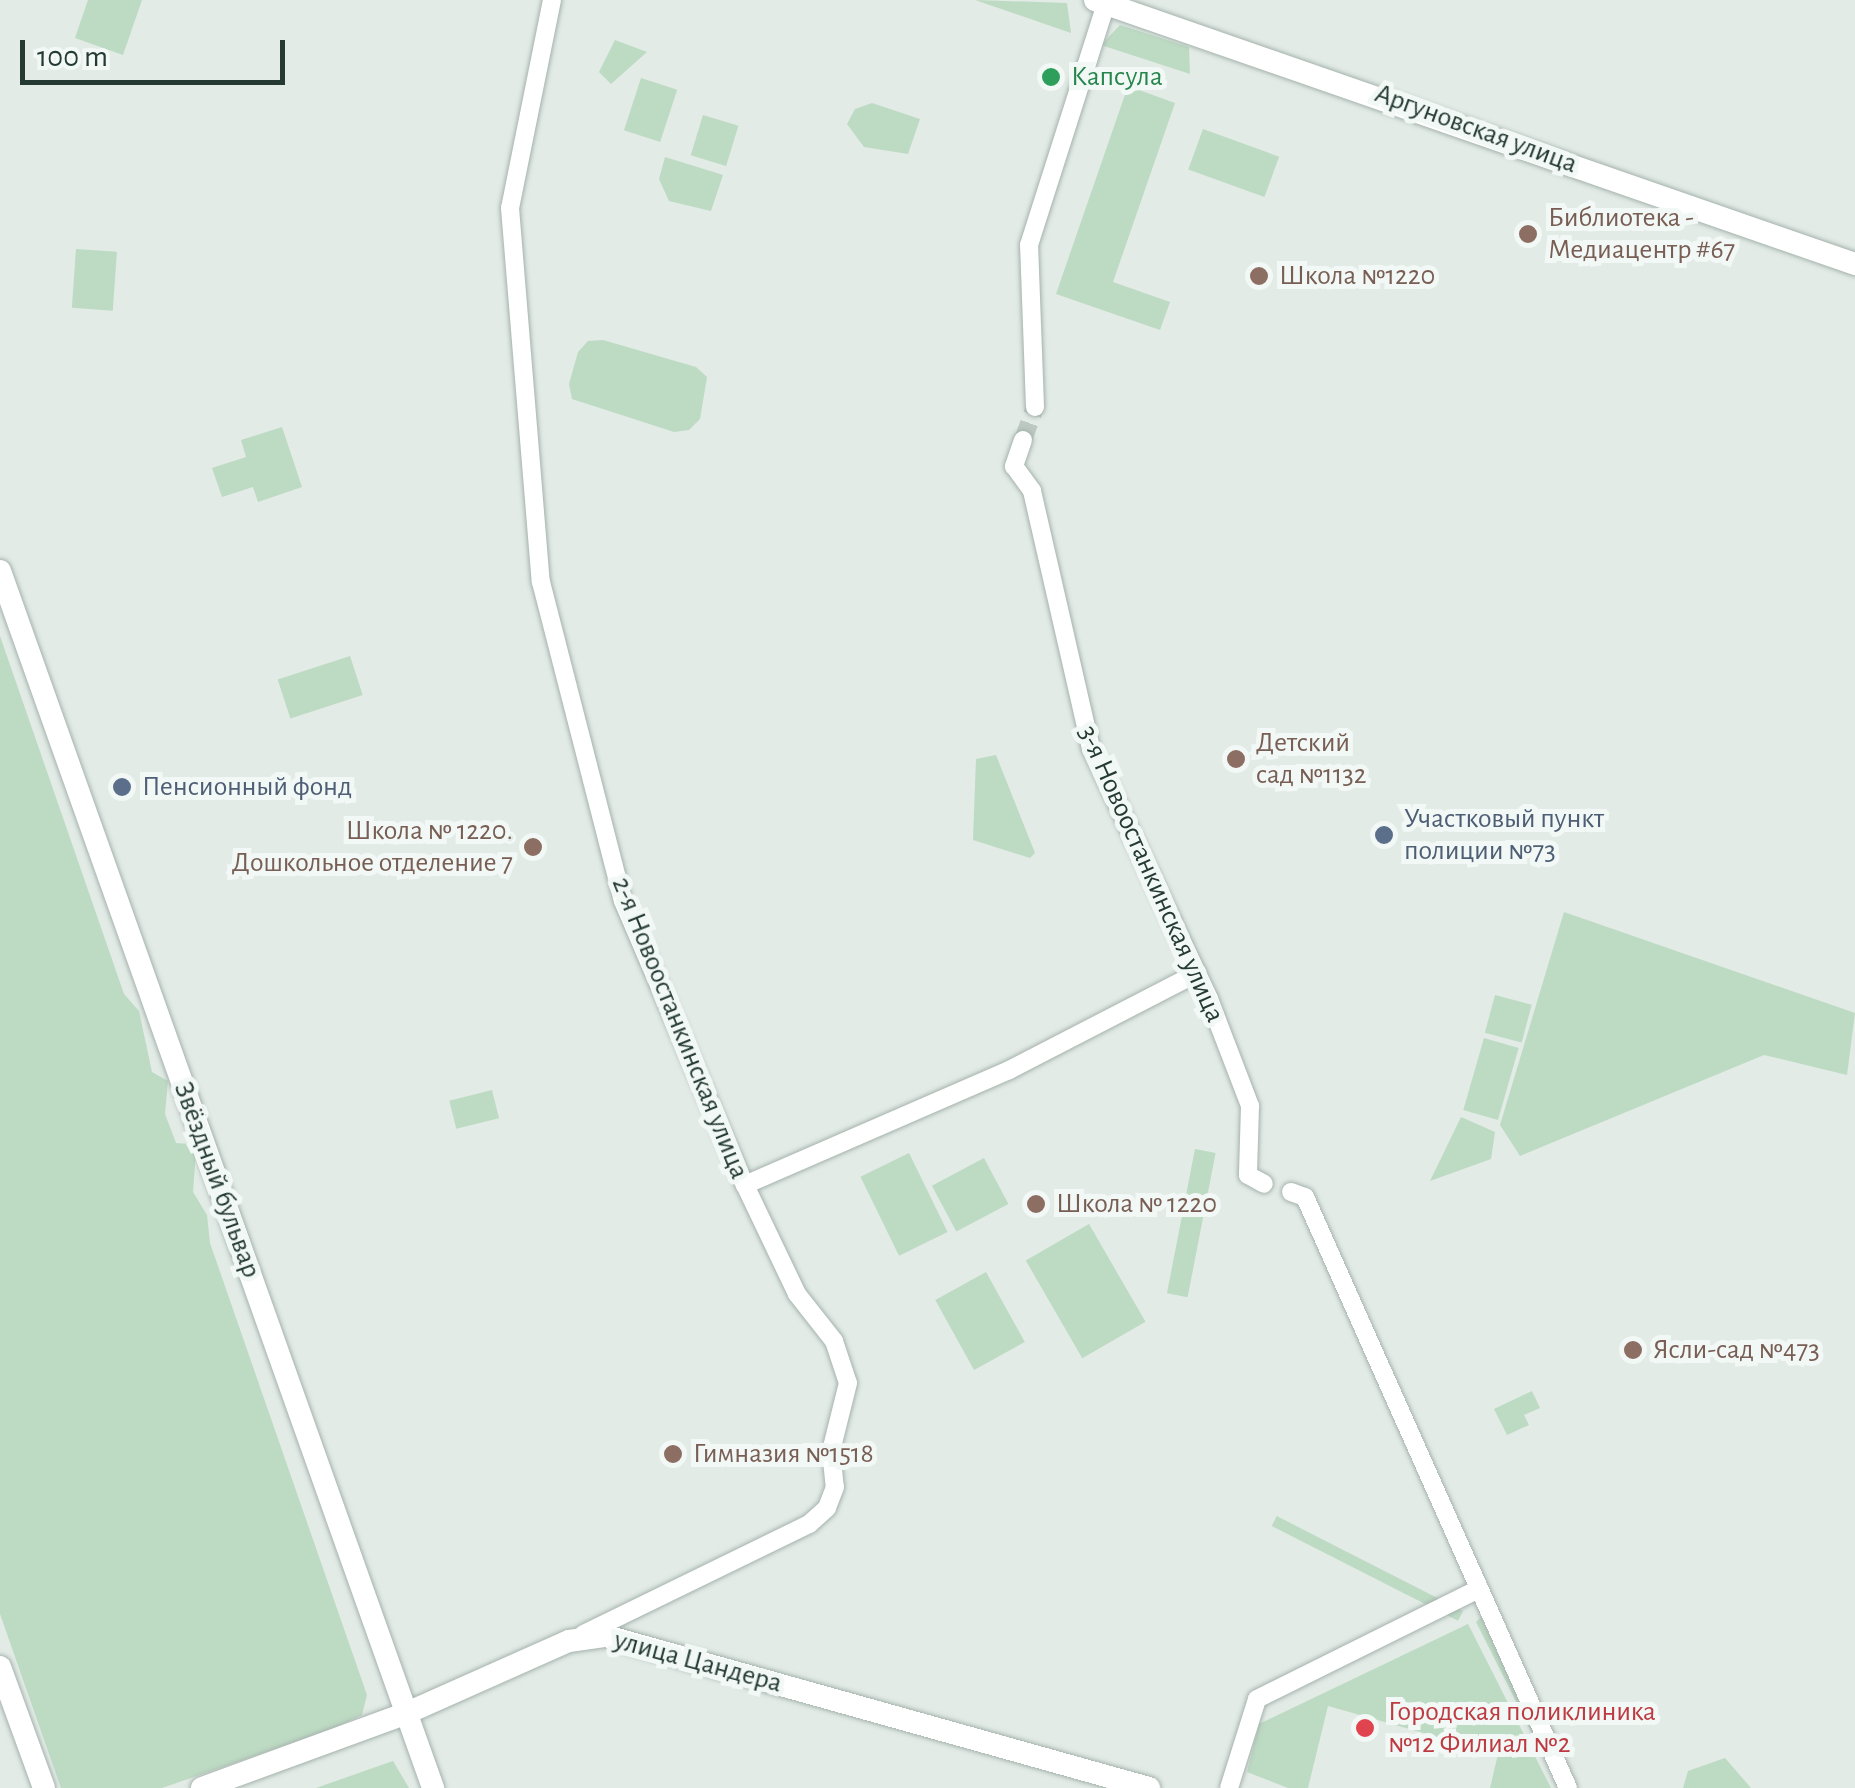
<!DOCTYPE html>
<meta charset="utf-8">
<style>
body{margin:0}
#map{position:relative;width:1855px;height:1788px;overflow:hidden;background:#e2ebe6;font-family:"Alegreya Sans",sans-serif}
div>[style]{position:absolute}
[style*='--x']{left:calc(var(--x)*1px);top:calc(var(--y)*1px);width:calc(var(--w)*1px);rotate:calc(var(--a)*1deg)}
.green>*{inset:0;background:#bddac3;transform-origin:0 0}
.street-tunnel>*{height:18px;margin-top:-9px;transform-origin:0;background:repeating-linear-gradient(90deg,#bcc8c2 0 18px,transparent 0 27px)}
.roads{filter:drop-shadow(0 0 2px #a5b2ad) drop-shadow(0 0 2px #a5b2ad)}
.street>*{height:18px;margin:-9px;padding:0 9px;transform-origin:9px;border-radius:9px;background:#fff}
.secondary>*{height:22px;margin:-11px;padding:0 11px;transform-origin:11px;border-radius:11px;background:#fff}
.dots>*{width:28px;height:28px;translate:-50% -50%;box-sizing:border-box;border:5px solid #f2f8f5;border-radius:50%}
span{translate:-50% -50%;white-space:nowrap;text-align:center;line-height:1.15;-webkit-text-stroke:10px #f2f8f5;paint-order:stroke}
.leisure-label{font-size:28px;color:#27864d}
.left{translate:0 -50%;text-align:left}
.street-label{font-size:28px;color:#243a33}
.education-label{font-size:28px;color:#785e54}
.right{translate:-100% -50%;text-align:right}
.service-label{font-size:28px;color:#4e5e75}
.health-label{font-size:28px;color:#be3a42}
.scale{position:absolute;left:20px;top:40px;width:265px;height:45px;box-sizing:border-box;border:5px solid #243a33;border-top:0;padding-left:12px;font-size:30px;line-height:35px;white-space:nowrap;color:#243a33;-webkit-text-stroke:8px #f2f8f5;paint-order:stroke}
</style>
<div id="map">
<div class="green">
<i style="clip-path:polygon(88px 0,142px 0,123px 55px,75px 38px)"></i>
<i style="clip-path:polygon(975px 0,1067px 3px,1071px 33px)"></i>
<i style="clip-path:polygon(1120px 25px,1189px 47px,1190px 74px,1101px 45px)"></i>
<i style="clip-path:polygon(615px 40px,647px 52px,611px 84px,599px 72px)"></i>
<i style="left:641px;top:78px;width:38px;height:55px;rotate:18deg"></i>
<i style="clip-path:polygon(1128px 86px,1175px 103px,1113px 282px,1170px 302px,1160px 330px,1056px 294px)"></i>
<i style="clip-path:polygon(872px 103px,920px 119px,908px 154px,864px 147px,847px 124px,855px 109px)"></i>
<i style="left:703px;top:115px;width:37px;height:42px;rotate:17deg"></i>
<i style="left:1203px;top:129px;width:81px;height:43px;rotate:20deg"></i>
<i style="clip-path:polygon(665px 157px,723px 175px,711px 211px,669px 201px,659px 179px)"></i>
<i style="left:76px;top:249px;width:41px;height:59px;rotate:4deg"></i>
<i style="clip-path:polygon(603px 340px,696px 367px,707px 377px,700px 419px,689px 430px,674px 432px,572px 399px,569px 384px,578px 352px,588px 341px)"></i>
<i style="clip-path:polygon(282px 427px,302px 487px,258px 502px,253px 487px,222px 497px,212px 468px,246px 457px,241px 440px)"></i>
<i style="clip-path:polygon(0 636px,124px 994px,139px 1011px,152px 1072px,168px 1081px,165px 1114px,176px 1143px,190px 1144px,196px 1152px,193px 1192px,207px 1215px,210px 1243px,367px 1695px,362px 1715px,332px 1729px,162px 1788px,61px 1788px,0 1614px)"></i>
<i style="left:350px;top:656px;width:41px;height:76px;rotate:72deg"></i>
<i style="clip-path:polygon(996px 755px,1035px 853px,1030px 858px,973px 840px,976px 759px)"></i>
<i style="clip-path:polygon(1564px 912px,1855px 1013px,1847px 1075px,1764px 1055px,1520px 1156px,1500px 1125px)"></i>
<i style="left:1495px;top:995px;width:38px;height:39px;rotate:15deg"></i>
<i style="left:1484px;top:1038px;width:36px;height:75px;rotate:16deg"></i>
<i style="left:492px;top:1090px;width:29px;height:44px;rotate:76deg"></i>
<i style="clip-path:polygon(1461px 1117px,1495px 1132px,1491px 1159px,1430px 1181px)"></i>
<i style="left:1195px;top:1149px;width:21px;height:147px;rotate:11deg"></i>
<i style="left:909px;top:1153px;width:88px;height:54px;rotate:64deg"></i>
<i style="left:984px;top:1158px;width:52px;height:59px;rotate:62deg"></i>
<i style="left:1089px;top:1224px;width:113px;height:73px;rotate:60deg"></i>
<i style="left:986px;top:1272px;width:80px;height:58px;rotate:61deg"></i>
<i style="clip-path:polygon(1532px 1391px,1540px 1408px,1524px 1415px,1529px 1425px,1507px 1435px,1494px 1409px)"></i>
<i style="left:1463px;top:1611px;width:11px;height:209px;rotate:117deg"></i>
<i style="clip-path:polygon(1481px 1617px,1533px 1729px,1551px 1771px,1476px 1622px)"></i>
<i style="clip-path:polygon(1468px 1624px,1551px 1788px,1490px 1788px,1498px 1754px,1328px 1706px,1308px 1788px,1288px 1788px,1247px 1772px,1259px 1724px)"></i>
<i style="clip-path:polygon(1725px 1758px,1751px 1788px,1683px 1788px,1688px 1771px)"></i>
<i style="clip-path:polygon(393px 1761px,409px 1788px,316px 1788px,390px 1762px)"></i>
</div>
<div class="street-tunnel">
<i style="--x:1023;--y:440;--w:35;--a:-70"></i>
</div>
<div class="roads">
<div class="street">
<i style="--x:552;--y:0;--w:212;--a:101.4"></i>
<i style="--x:510;--y:208;--w:375;--a:85.3"></i>
<i style="--x:541;--y:582;--w:329;--a:75.6"></i>
<i style="--x:623;--y:901;--w:309;--a:66.8"></i>
<i style="--x:745;--y:1185;--w:121;--a:64.5"></i>
<i style="--x:797;--y:1294;--w:60;--a:51.8"></i>
<i style="--x:834;--y:1341;--w:44;--a:71.6"></i>
<i style="--x:848;--y:1383;--w:70;--a:104"></i>
<i style="--x:831;--y:1451;--w:36;--a:84"></i>
<i style="--x:835;--y:1487;--w:22;--a:111"></i>
<i style="--x:827;--y:1508;--w:24;--a:138"></i>
<i style="--x:809;--y:1524;--w:251;--a:154"></i>
<i style="--x:1035;--y:407;--w:162;--a:-92.1"></i>
<i style="--x:1029;--y:245;--w:253;--a:-72.3"></i>
<i style="--x:1023;--y:440;--w:28;--a:109"></i>
<i style="--x:1014;--y:466;--w:31;--a:54"></i>
<i style="--x:1032;--y:491;--w:264;--a:77.1"></i>
<i style="--x:1091;--y:748;--w:277;--a:64.8"></i>
<i style="--x:1209;--y:999;--w:115;--a:69"></i>
<i style="--x:1250;--y:1106;--w:69;--a:91.7"></i>
<i style="--x:1248;--y:1175;--w:18;--a:29"></i>
<i style="--x:745;--y:1185;--w:288;--a:-23.5"></i>
<i style="--x:1009;--y:1070;--w:212;--a:-27.3"></i>
<i style="--x:1291;--y:1192;--w:15;--a:20"></i>
<i style="--x:1305;--y:1197;--w:647;--a:66.01"></i>
<i style="--x:1229;--y:1788;--w:93;--a:-72.5"></i>
<i style="--x:1257;--y:1699;--w:246;--a:-26.4"></i>
</div>
<div class="secondary">
<i style="--x:1095;--y:0;--w:805;--a:19.16"></i>
<i style="--x:0;--y:571;--w:1292;--a:70.41"></i>
<i style="--x:0;--y:1667;--w:129;--a:70"></i>
<i style="--x:202;--y:1788;--w:218;--a:-20.1"></i>
<i style="--x:407;--y:1713;--w:177;--a:-24"></i>
<i style="--x:569;--y:1641;--w:37;--a:-8"></i>
<i style="--x:606;--y:1636;--w:564;--a:15.64"></i>
</div>
</div>
<div class="dots">
<i style="left:1051px;top:77px;background:#2e9e5b"></i>
<i style="left:1528px;top:234px;background:#8d6e63"></i>
<i style="left:1259px;top:276px;background:#8d6e63"></i>
<i style="left:1236px;top:759px;background:#8d6e63"></i>
<i style="left:122px;top:787px;background:#5c6f8a"></i>
<i style="left:1384px;top:835px;background:#5c6f8a"></i>
<i style="left:533px;top:847px;background:#8d6e63"></i>
<i style="left:1036px;top:1204px;background:#8d6e63"></i>
<i style="left:1633px;top:1350px;background:#8d6e63"></i>
<i style="left:673px;top:1454px;background:#8d6e63"></i>
<i style="left:1365px;top:1728px;background:#e0444e"></i>
</div>
<div class="leisure-label">
<span class="left" style="left:1071px;top:77px">Капсула</span>
</div>
<div class="street-label">
<span style="left:1476px;top:129px;rotate:20deg">Аргуновская улица</span>
<span style="left:1151px;top:874px;rotate:66deg">3-я Новоостанкинская улица</span>
<span style="left:680px;top:1028px;rotate:68deg">2-я Новоостанкинская улица</span>
<span style="left:217px;top:1180px;rotate:70deg">Звёздный бульвар</span>
<span style="left:698px;top:1662px;rotate:15deg">улица Цандера</span>
</div>
<div class="education-label">
<span class="left" style="left:1548px;top:234px">Библиотека -<br>Медиацентр #67</span>
<span class="left" style="left:1279px;top:276px">Школа №1220</span>
<span class="left" style="left:1256px;top:759px">Детский<br>сад №1132</span>
<span class="right" style="left:513px;top:847px">Школа № 1220.<br>Дошкольное отделение 7</span>
<span class="left" style="left:1056px;top:1204px">Школа № 1220</span>
<span class="left" style="left:1653px;top:1350px">Ясли-сад №473</span>
<span class="left" style="left:693px;top:1454px">Гимназия №1518</span>
</div>
<div class="service-label">
<span class="left" style="left:142px;top:787px">Пенсионный фонд</span>
<span class="left" style="left:1404px;top:835px">Участковый пункт<br>полиции №73</span>
</div>
<div class="health-label">
<span class="left" style="left:1388px;top:1728px">Городская поликлиника<br>№12 Филиал №2</span>
</div>
<div class="scale">100 m</div>
</div>
